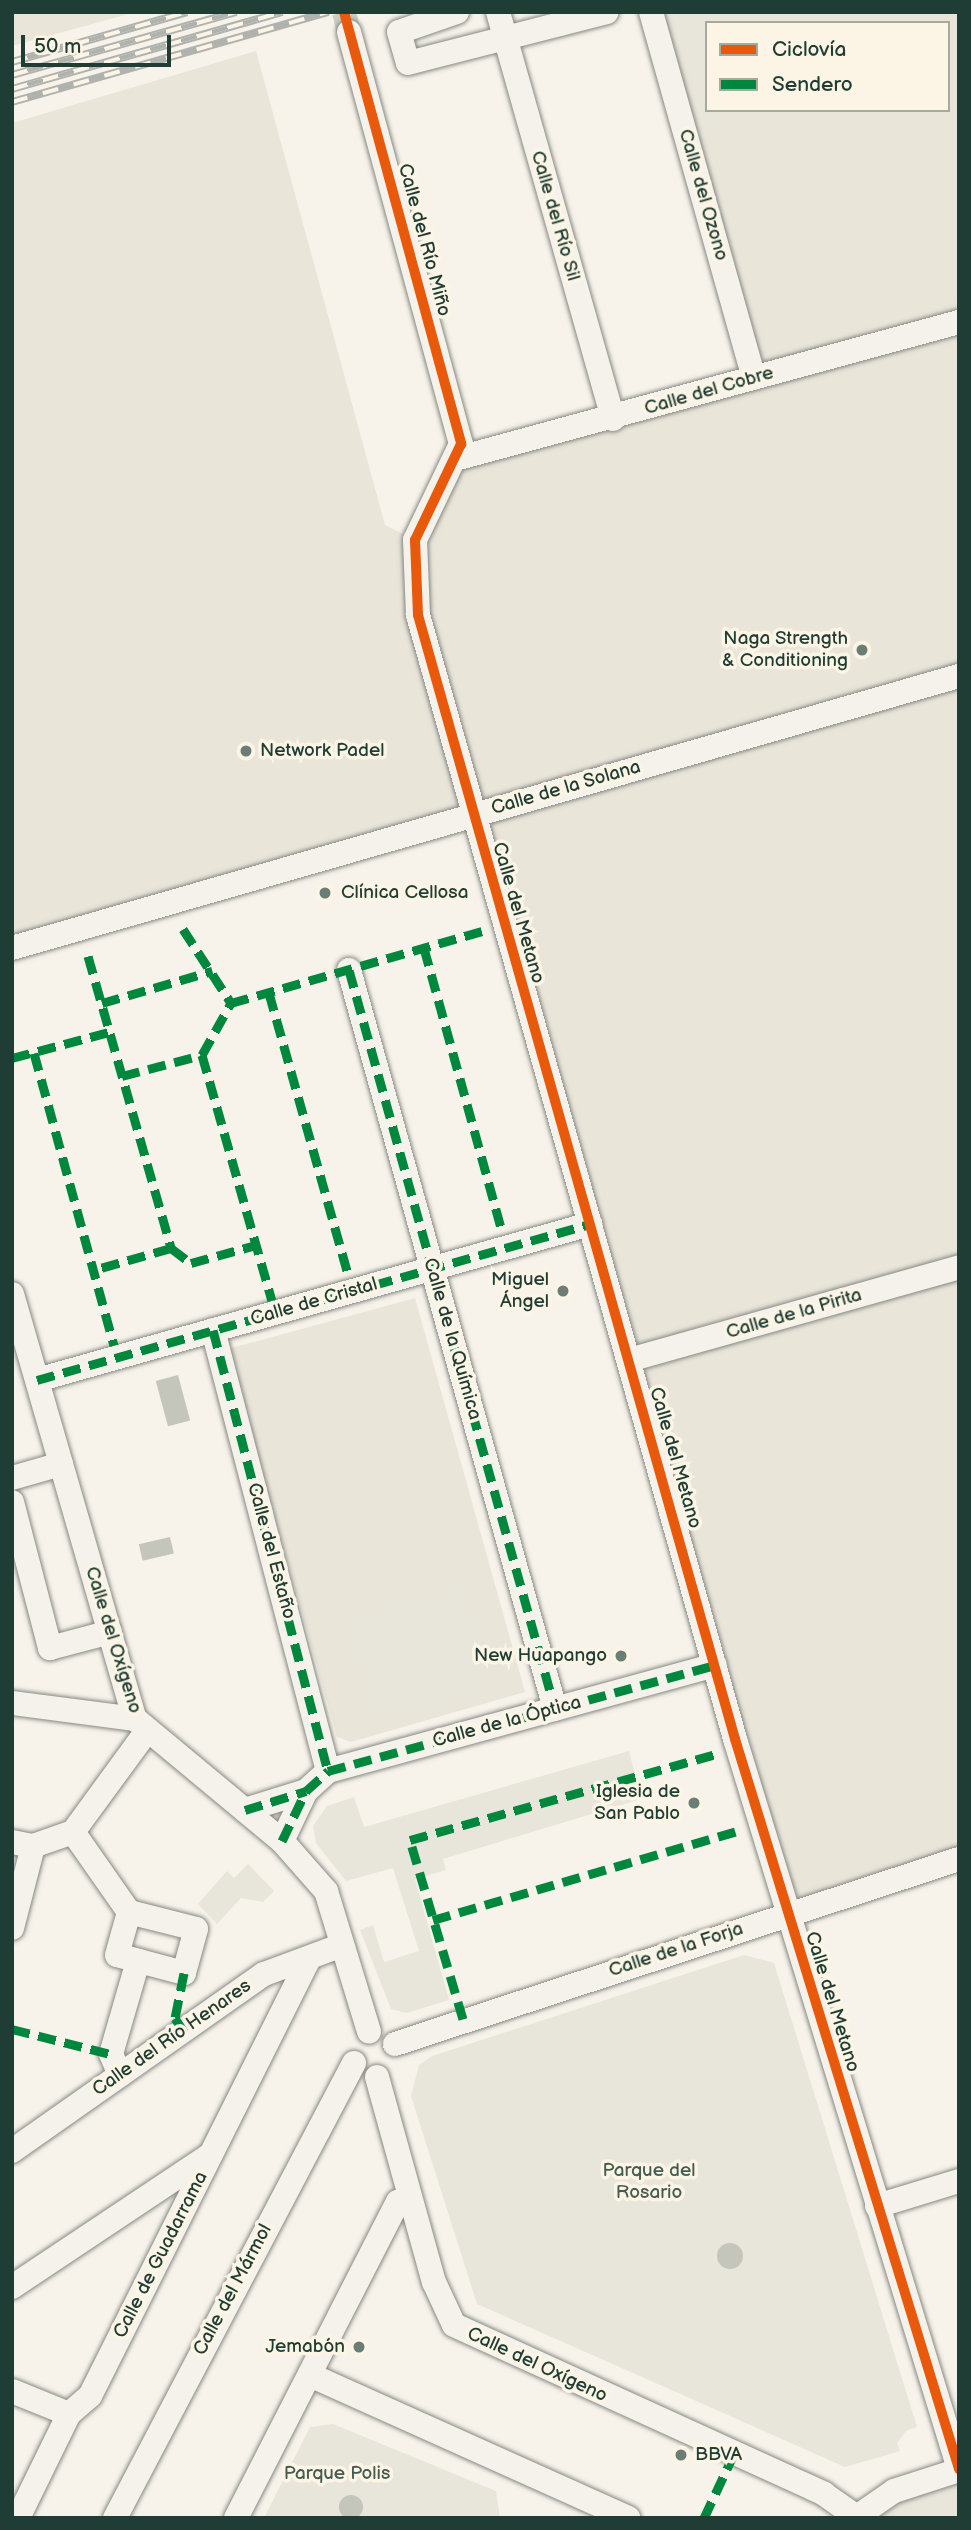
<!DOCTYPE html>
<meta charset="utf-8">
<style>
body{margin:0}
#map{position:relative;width:971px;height:2530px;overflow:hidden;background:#f7f3ea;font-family:"Balsamiq Sans",sans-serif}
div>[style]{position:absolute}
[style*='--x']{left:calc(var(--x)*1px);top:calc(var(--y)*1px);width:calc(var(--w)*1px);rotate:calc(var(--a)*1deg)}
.built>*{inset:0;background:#e9e5d9}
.green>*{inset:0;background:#e8e5da;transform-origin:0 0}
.water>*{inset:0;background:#c4c6bb;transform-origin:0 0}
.round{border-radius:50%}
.minor-tunnel>*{height:24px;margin-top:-12px;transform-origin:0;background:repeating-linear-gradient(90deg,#cccfc6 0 24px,transparent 0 36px)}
.roads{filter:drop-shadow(0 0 2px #868984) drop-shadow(0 0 2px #868984)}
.minor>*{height:24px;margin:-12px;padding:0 12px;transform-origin:12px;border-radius:12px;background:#f5f2ec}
.rail>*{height:8px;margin-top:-4px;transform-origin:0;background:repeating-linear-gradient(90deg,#fcf5e5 0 16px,#b0b2ad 0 32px);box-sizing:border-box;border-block:2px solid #b0b2ad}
.quiet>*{height:9px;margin-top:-4.5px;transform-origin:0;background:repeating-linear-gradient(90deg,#00873e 0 18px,transparent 0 27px)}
.cycleway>*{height:10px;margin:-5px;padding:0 5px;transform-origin:5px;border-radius:5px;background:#e8590c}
.dots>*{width:19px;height:19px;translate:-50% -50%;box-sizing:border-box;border:4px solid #fcf5e5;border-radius:50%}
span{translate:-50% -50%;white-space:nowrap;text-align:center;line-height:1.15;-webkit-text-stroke:7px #fcf5e5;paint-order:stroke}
.street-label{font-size:19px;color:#1f3d34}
.poi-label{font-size:19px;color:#1f3d34}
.right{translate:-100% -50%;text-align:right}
.left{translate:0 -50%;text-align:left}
.park-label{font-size:19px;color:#455c52}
.frame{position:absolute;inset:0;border:14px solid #1f3d34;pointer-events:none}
.legend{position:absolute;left:705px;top:21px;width:245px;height:91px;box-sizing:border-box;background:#fcf5e5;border:2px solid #a4ab9e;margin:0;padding:9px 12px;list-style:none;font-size:21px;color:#1f3d34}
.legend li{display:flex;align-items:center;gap:14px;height:35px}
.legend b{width:35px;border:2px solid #a4ab9e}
.scale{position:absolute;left:21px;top:35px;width:150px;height:32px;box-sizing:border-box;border:4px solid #1f3d34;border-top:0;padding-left:9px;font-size:21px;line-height:24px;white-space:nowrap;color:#1f3d34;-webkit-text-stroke:5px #fcf5e5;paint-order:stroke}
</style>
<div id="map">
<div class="built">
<i style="clip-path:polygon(12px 12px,136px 12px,12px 46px)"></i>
<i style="clip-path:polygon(evenodd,651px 12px,959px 12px,959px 1859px,787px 1915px,472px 815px,12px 948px,12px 123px,256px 51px,385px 525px,415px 540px,459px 458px,754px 378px,651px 12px,707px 23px,948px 23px,948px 110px,707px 110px,707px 23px)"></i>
<i style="clip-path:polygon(415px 1298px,525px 1692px,351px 1742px,337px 1737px,228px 1349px)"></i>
</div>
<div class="green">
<i style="clip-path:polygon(671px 12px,724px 12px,727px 23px,707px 23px,707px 110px,750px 110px,703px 124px)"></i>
<i style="left:462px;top:1585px;width:111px;height:122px;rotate:74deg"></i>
<i style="clip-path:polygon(629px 1751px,641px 1799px,443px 1859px,446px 1870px,415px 1879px,449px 2000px,407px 2013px,391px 2009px,360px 1930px,373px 1925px,384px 1962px,419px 1951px,393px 1868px,346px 1881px,316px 1843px,313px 1826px,327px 1806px,354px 1797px,364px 1827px)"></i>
<i style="clip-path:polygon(248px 1864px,274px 1891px,263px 1902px,241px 1898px,217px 1924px,198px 1904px,227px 1871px,234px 1878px)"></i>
<i style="clip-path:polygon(744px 1955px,774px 1963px,917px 2427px,906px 2431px,897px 2443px,900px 2451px,845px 2467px,477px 2304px,411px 2096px,419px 2065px,432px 2056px)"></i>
<i style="clip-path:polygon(333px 2424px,496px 2491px,500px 2518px,264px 2518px,310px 2427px)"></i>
<i style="clip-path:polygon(959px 2483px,959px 2518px,876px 2518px,899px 2502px)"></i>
</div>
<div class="water">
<i style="left:178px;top:1375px;width:47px;height:23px;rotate:75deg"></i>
<i style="left:170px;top:1537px;width:17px;height:32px;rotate:77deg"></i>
<i class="round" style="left:717px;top:2243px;width:26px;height:26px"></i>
<i class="round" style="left:339px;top:2495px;width:24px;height:24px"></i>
</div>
<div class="minor-tunnel">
<i style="--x:344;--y:12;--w:21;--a:76"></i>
</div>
<div class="roads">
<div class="minor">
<i style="--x:457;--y:12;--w:61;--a:161"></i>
<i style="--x:399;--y:32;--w:32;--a:74"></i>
<i style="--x:408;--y:63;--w:205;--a:-14.4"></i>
<i style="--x:498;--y:12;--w:423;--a:74.2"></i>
<i style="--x:651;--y:12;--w:380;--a:74.3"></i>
<i style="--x:349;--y:32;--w:427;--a:74.8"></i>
<i style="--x:461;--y:444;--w:106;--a:115.6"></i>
<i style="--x:415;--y:540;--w:75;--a:87.7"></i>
<i style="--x:418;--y:615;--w:1168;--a:74.25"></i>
<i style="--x:735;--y:1739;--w:764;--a:72.94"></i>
<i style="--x:459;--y:458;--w:518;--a:-15.22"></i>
<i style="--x:12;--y:948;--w:985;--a:-16.03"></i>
<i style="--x:349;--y:970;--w:767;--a:74.42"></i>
<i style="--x:12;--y:1294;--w:442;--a:73.9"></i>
<i style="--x:135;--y:1719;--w:191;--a:39.7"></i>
<i style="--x:282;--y:1841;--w:67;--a:48.7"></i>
<i style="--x:326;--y:1891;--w:147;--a:73"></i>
<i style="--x:213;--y:1330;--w:456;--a:75.4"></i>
<i style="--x:629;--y:1360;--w:343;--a:-15.7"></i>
<i style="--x:37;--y:1380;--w:575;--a:-15.75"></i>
<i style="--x:12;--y:1478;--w:51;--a:-15.9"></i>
<i style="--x:12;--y:1502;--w:151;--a:75.4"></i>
<i style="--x:50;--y:1648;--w:62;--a:-14.9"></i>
<i style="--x:12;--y:1703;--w:124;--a:7.4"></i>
<i style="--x:245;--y:1810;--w:64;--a:-17.3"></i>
<i style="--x:73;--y:1832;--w:98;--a:55"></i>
<i style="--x:282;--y:1841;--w:55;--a:-64.4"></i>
<i style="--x:306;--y:1791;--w:30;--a:-42"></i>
<i style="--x:328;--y:1771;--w:401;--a:-15.3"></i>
<i style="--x:12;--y:1842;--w:21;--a:11"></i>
<i style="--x:33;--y:1846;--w:42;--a:-19.3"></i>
<i style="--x:73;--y:1832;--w:125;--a:-53.8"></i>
<i style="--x:129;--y:1912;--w:69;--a:14.2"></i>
<i style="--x:196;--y:1929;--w:46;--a:105.3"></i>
<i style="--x:184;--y:1973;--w:69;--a:-165"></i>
<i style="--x:117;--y:1955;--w:45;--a:-74.4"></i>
<i style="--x:12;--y:1928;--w:85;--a:-75.6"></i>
<i style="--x:395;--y:2044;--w:594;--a:-18.16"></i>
<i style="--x:120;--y:2075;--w:23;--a:-113"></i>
<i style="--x:111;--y:2054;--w:97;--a:-73.8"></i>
<i style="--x:377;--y:2077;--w:213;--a:74.5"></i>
<i style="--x:434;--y:2282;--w:47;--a:65.1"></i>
<i style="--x:454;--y:2325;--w:407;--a:24.5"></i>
<i style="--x:824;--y:2494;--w:39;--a:35"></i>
<i style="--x:12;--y:2151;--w:308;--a:-35.1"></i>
<i style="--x:264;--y:1974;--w:83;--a:-20.4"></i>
<i style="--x:877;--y:2206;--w:86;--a:-17"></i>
<i style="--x:12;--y:2287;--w:238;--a:-33.7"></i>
<i style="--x:310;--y:2375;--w:349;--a:24.2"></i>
<i style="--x:12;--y:2391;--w:61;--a:22"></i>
<i style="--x:18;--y:2518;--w:116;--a:-63.9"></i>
<i style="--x:69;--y:2414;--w:28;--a:-41"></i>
<i style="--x:90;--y:2396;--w:490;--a:-63.4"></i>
<i style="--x:115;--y:2518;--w:514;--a:-62.29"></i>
<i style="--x:236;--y:2518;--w:355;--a:-62.9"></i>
<i style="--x:398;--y:2202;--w:11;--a:-22"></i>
<i style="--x:855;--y:2518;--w:47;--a:-34.7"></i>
<i style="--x:894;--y:2491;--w:68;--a:-17.9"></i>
</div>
</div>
<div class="rail">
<i style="--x:12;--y:62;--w:182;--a:-15.9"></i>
<i style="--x:12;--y:75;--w:233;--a:-15.7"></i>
<i style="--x:12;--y:89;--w:281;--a:-15.9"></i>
<i style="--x:12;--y:102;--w:329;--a:-15.9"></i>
</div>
<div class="quiet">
<i style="--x:183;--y:929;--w:88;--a:57"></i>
<i style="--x:231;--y:1003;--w:261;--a:-16"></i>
<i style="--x:424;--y:948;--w:290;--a:74.6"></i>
<i style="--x:88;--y:956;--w:304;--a:74.1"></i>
<i style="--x:171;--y:1248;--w:80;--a:164.1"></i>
<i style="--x:349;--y:970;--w:767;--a:74.42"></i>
<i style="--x:269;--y:993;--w:296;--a:74.3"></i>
<i style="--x:102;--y:1003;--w:115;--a:-16.2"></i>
<i style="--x:34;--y:1053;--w:303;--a:74.7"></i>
<i style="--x:202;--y:1055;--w:255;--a:74.1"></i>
<i style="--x:202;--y:1055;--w:60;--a:-60.9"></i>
<i style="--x:12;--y:1058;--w:100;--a:-15"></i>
<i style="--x:122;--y:1076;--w:83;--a:-14.7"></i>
<i style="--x:171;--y:1248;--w:25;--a:37"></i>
<i style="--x:191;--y:1263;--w:67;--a:-15.5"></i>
<i style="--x:213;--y:1330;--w:456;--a:75.4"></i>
<i style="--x:37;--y:1380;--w:575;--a:-15.75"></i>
<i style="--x:245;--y:1810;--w:64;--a:-17.3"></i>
<i style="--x:282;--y:1841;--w:55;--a:-64.4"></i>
<i style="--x:306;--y:1791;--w:30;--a:-42"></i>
<i style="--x:328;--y:1771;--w:401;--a:-15.3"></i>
<i style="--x:433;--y:1920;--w:321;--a:-16.3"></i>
<i style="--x:184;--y:1973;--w:46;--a:101.3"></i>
<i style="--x:175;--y:2018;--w:17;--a:57"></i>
<i style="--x:463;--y:2019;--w:187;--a:-106.5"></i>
<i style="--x:410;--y:1840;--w:322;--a:-15.7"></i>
<i style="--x:12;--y:2029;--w:102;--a:14.2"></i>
<i style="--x:704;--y:2518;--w:71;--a:-64.9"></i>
</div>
<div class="cycleway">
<i style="--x:344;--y:12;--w:448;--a:74.8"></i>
<i style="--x:461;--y:444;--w:106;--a:115.6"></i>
<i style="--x:415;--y:540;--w:75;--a:87.7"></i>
<i style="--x:418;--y:615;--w:1168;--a:74.25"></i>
<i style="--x:735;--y:1739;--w:764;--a:72.94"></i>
</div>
<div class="dots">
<i style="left:862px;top:650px;background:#6b7d74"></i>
<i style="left:246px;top:751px;background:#6b7d74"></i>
<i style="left:325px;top:893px;background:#6b7d74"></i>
<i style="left:563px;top:1291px;background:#6b7d74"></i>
<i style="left:621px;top:1656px;background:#6b7d74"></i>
<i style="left:694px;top:1803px;background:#6b7d74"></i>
<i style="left:359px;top:2347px;background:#6b7d74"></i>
<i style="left:681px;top:2455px;background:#6b7d74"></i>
</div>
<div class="street-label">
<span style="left:703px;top:195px;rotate:74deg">Calle del Ozono</span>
<span style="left:555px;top:216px;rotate:74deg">Calle del Río Sil</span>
<span style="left:424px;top:240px;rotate:75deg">Calle del Río Miño</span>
<span style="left:709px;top:391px;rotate:-16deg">Calle del Cobre</span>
<span style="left:566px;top:788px;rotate:-16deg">Calle de la Solana</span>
<span style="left:518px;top:913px;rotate:74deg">Calle del Metano</span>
<span style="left:314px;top:1302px;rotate:-16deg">Calle de Cristal</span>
<span style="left:794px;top:1314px;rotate:-16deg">Calle de la Pirita</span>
<span style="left:452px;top:1339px;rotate:74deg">Calle de la Química</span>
<span style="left:675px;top:1458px;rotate:74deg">Calle del Metano</span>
<span style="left:271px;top:1551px;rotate:75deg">Calle del Estaño</span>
<span style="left:113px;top:1640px;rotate:73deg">Calle del Oxígeno</span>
<span style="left:507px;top:1722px;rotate:-15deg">Calle de la Óptica</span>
<span style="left:676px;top:1950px;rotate:-18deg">Calle de la Forja</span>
<span style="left:832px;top:2002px;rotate:73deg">Calle del Metano</span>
<span style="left:172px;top:2038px;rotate:-35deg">Calle del Río Henares</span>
<span style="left:161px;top:2255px;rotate:-63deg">Calle de Guadarrama</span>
<span style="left:233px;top:2290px;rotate:-62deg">Calle del Mármol</span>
<span style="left:537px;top:2365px;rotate:25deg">Calle del Oxígeno</span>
</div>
<div class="poi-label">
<span class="right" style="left:848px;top:650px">Naga Strength<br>&amp; Conditioning</span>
<span class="left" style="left:260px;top:751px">Network Padel</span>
<span class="left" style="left:341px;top:893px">Clínica Cellosa</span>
<span class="right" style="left:549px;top:1291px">Miguel<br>Ángel</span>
<span class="right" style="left:607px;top:1656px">New Huapango</span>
<span class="right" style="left:680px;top:1803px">Iglesia de<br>San Pablo</span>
<span class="right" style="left:345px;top:2347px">Jemabón</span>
<span class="left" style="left:695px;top:2455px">BBVA</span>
</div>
<div class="park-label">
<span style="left:649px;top:2182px">Parque del<br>Rosario</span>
<span style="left:337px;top:2474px">Parque Polis</span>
</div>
<div class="frame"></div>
<ul class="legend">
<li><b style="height:9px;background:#e8590c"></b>Ciclovía</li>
<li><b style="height:9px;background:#00873e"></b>Sendero</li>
</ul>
<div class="scale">50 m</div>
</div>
